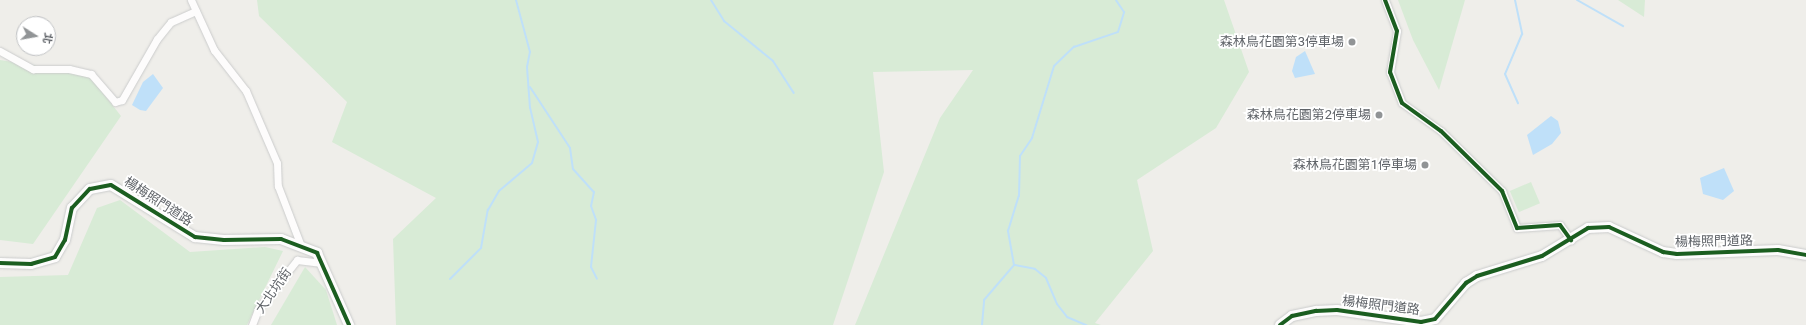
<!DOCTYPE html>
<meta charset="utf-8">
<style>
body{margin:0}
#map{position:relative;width:1806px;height:325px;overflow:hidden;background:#efeeea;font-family:Roboto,"Noto Sans TC",sans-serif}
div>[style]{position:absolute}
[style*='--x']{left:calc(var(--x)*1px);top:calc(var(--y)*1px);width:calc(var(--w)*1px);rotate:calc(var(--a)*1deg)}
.green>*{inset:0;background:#d8ebd6;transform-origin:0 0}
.water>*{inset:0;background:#bfe0f9}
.stream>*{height:2px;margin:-1px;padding:0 1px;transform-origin:1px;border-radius:1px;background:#bfe0f9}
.roads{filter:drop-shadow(0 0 1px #cbcccc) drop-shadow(0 0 1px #cbcccc)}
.street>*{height:7px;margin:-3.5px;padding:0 3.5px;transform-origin:3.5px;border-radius:3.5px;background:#fdfcfc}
.secondary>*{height:10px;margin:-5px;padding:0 5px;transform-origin:5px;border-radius:5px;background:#fdfcfc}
.cycleway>*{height:4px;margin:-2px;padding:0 2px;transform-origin:2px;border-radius:2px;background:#1b5e20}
.dots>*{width:11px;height:11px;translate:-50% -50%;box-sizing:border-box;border:2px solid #fff;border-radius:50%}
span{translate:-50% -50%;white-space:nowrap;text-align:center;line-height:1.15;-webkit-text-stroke:3.5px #fff;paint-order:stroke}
.poi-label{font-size:13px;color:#5f6368}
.right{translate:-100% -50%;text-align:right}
.street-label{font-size:13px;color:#5f6368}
.north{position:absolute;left:16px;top:16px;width:40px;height:40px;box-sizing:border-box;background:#fff;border:1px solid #bfc1c3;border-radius:50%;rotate:101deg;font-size:11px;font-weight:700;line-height:16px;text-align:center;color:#5f6368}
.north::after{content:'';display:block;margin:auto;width:14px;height:18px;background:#919496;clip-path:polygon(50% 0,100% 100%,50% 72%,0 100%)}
</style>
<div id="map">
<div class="green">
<i style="clip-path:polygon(257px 0,1224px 0,1249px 72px,1216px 128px,1137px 180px,1153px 251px,1095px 323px,1101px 325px,855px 325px,940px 118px,973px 70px,873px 72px,884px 172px,833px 325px,396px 325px,393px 239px,436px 198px,332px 142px,347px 102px,259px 16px)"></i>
<i style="clip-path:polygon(1398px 0,1465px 0,1439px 90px,1413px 40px)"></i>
<i style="clip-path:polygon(1618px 0,1645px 0,1644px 17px)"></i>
<i style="clip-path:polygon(0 60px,88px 74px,121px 116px,33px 244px,0 240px)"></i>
<i style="left:1531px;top:182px;width:23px;height:23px;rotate:67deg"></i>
<i style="clip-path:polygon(120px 200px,190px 252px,265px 247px,283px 251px,247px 325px,0 325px,0 277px,68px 275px,97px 208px)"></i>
<i style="clip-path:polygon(305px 267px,326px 290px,337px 325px,271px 325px)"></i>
</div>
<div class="water">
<i style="clip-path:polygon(1305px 51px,1315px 74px,1295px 78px,1292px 71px,1296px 57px)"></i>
<i style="clip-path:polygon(153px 74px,163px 88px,146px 111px,140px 110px,132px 105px,143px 82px)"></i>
<i style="clip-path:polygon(1551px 116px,1558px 121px,1561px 133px,1552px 144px,1533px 155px,1527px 135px)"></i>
<i style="clip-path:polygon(1724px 168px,1734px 191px,1723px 200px,1703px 194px,1700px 178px)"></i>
</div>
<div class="stream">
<i style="--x:711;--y:0;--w:25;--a:58"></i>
<i style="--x:724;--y:21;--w:63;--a:39.2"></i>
<i style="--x:773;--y:61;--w:38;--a:57"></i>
<i style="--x:1515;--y:0;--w:35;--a:78"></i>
<i style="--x:1522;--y:34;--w:43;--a:113"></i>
<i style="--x:1505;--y:74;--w:32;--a:66"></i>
<i style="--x:1577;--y:0;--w:53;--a:29.5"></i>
<i style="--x:530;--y:87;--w:73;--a:56.7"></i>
<i style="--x:570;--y:148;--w:21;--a:82"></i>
<i style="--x:573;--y:169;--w:31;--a:48"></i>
<i style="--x:594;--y:192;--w:14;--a:102"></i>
<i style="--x:591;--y:206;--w:15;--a:70"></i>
<i style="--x:596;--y:220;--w:47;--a:96.1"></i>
<i style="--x:591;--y:267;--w:13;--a:63"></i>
<i style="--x:1015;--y:265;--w:20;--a:11"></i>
<i style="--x:1035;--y:269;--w:14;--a:39"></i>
<i style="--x:1046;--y:278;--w:28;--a:67"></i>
<i style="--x:1057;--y:304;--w:16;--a:52"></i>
<i style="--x:1067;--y:317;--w:21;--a:23"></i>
<i style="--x:450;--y:279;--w:44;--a:-45"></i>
<i style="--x:481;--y:248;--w:39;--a:-80"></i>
<i style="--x:488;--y:210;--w:22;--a:-60"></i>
<i style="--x:499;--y:191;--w:43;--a:-40.3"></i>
<i style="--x:532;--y:163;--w:22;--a:-74"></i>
<i style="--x:538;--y:142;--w:35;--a:-103"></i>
<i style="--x:530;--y:108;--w:41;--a:-94.2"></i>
<i style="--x:527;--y:67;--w:15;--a:-79"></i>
<i style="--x:530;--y:52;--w:54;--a:-105.1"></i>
<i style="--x:982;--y:325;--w:25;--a:-85"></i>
<i style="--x:984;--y:300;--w:46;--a:-49.4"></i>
<i style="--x:1014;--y:265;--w:35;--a:-100"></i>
<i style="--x:1008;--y:231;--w:37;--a:-73"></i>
<i style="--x:1019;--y:196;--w:40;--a:-88.6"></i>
<i style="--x:1020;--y:156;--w:22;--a:-56"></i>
<i style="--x:1032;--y:138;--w:75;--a:-73"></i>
<i style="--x:1054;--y:66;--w:28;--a:-44"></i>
<i style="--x:1074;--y:47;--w:46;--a:-18.8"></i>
<i style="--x:1118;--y:32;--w:21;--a:-73"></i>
<i style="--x:1124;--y:12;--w:14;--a:-124"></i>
</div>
<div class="roads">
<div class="street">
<i style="--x:191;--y:0;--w:55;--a:65.3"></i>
<i style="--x:214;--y:50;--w:52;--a:52"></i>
<i style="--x:246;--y:91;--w:78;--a:66.7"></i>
<i style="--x:277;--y:163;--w:23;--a:88"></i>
<i style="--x:278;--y:186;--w:64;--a:69"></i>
<i style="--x:1385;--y:0;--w:33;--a:69"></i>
<i style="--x:1397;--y:31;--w:42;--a:99.7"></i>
<i style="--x:1390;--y:72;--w:33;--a:69"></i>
<i style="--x:1402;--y:103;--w:48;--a:35.7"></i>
<i style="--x:1441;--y:131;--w:86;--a:44.5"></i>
<i style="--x:1502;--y:191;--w:40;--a:68"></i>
<i style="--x:1517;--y:228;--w:43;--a:-4"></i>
<i style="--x:1560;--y:225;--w:19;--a:54"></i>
<i style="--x:0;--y:51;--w:38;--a:29"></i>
<i style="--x:33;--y:69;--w:36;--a:0"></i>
<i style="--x:69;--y:69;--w:23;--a:13"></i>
<i style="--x:91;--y:74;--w:37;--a:49"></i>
<i style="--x:115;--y:102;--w:7;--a:-16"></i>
<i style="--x:122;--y:100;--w:70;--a:-60.2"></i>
<i style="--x:157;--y:39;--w:22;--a:-51"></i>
<i style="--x:171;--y:22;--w:27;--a:-24"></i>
<i style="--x:252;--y:325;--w:17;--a:-69"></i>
<i style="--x:258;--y:309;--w:63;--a:-51.5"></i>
<i style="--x:297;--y:260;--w:25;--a:7"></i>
</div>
<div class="secondary">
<i style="--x:0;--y:263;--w:31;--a:2"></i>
<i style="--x:31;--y:264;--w:25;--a:-16"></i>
<i style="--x:55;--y:257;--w:20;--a:-60"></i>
<i style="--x:65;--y:240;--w:33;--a:-78"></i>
<i style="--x:72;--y:208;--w:26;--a:-47"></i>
<i style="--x:90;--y:189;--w:21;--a:-11"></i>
<i style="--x:111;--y:185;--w:99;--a:31.8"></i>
<i style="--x:195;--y:237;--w:29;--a:6"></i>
<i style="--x:224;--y:240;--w:57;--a:-1"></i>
<i style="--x:281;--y:239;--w:39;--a:21"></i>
<i style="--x:317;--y:253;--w:79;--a:66"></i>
<i style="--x:1280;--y:325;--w:15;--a:-37"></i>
<i style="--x:1292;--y:316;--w:25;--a:-12"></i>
<i style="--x:1316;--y:311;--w:21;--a:-3"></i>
<i style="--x:1337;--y:310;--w:85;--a:8.1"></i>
<i style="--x:1421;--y:322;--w:14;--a:-12"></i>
<i style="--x:1435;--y:319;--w:48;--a:-49.3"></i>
<i style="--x:1466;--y:283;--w:13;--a:-32"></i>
<i style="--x:1477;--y:276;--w:68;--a:-17.1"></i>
<i style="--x:1542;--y:256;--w:54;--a:-31.3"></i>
<i style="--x:1588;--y:228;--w:21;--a:-3"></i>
<i style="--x:1609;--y:227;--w:60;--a:24.8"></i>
<i style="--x:1663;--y:252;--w:14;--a:8"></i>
<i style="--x:1677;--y:254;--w:101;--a:-2.3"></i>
<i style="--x:1778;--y:250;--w:28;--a:10"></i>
</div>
</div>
<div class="cycleway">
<i style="--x:1385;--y:0;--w:33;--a:69"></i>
<i style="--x:1397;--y:31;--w:42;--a:99.7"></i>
<i style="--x:1390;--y:72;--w:33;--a:69"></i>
<i style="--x:1402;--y:103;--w:48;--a:35.7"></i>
<i style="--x:1441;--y:131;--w:86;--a:44.5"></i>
<i style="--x:1502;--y:191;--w:40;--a:68"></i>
<i style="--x:1517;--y:228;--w:43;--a:-4"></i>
<i style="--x:1560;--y:225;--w:19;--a:54"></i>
<i style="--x:0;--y:263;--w:31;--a:2"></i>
<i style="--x:31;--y:264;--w:25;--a:-16"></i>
<i style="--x:55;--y:257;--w:20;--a:-60"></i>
<i style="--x:65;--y:240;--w:33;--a:-78"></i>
<i style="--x:72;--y:208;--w:26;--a:-47"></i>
<i style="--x:90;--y:189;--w:21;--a:-11"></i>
<i style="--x:111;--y:185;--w:99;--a:31.8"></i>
<i style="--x:195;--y:237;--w:29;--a:6"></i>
<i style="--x:224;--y:240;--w:57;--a:-1"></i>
<i style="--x:281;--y:239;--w:39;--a:21"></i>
<i style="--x:317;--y:253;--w:79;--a:66"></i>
<i style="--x:1280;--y:325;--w:15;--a:-37"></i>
<i style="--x:1292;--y:316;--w:25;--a:-12"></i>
<i style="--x:1316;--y:311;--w:21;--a:-3"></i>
<i style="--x:1337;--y:310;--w:85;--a:8.1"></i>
<i style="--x:1421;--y:322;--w:14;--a:-12"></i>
<i style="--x:1435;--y:319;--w:48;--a:-49.3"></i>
<i style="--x:1466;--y:283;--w:13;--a:-32"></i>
<i style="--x:1477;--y:276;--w:68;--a:-17.1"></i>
<i style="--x:1542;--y:256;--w:54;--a:-31.3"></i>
<i style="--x:1588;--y:228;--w:21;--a:-3"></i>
<i style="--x:1609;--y:227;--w:60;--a:24.8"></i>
<i style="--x:1663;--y:252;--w:14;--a:8"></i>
<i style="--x:1677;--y:254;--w:101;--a:-2.3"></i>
<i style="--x:1778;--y:250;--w:28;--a:10"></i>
</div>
<div class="dots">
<i style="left:1352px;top:42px;background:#919496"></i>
<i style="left:1379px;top:115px;background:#919496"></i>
<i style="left:1425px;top:165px;background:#919496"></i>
</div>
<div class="poi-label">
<span class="right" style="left:1344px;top:42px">森林鳥花園第3停車場</span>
<span class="right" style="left:1371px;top:115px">森林鳥花園第2停車場</span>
<span class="right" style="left:1417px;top:165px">森林鳥花園第1停車場</span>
</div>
<div class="street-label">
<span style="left:158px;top:202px;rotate:33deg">楊梅照門道路</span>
<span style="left:1714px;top:242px;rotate:-1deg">楊梅照門道路</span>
<span style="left:274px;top:291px;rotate:-55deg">大北坑街</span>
<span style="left:1381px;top:306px;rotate:7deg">楊梅照門道路</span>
</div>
<div class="north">北</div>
</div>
